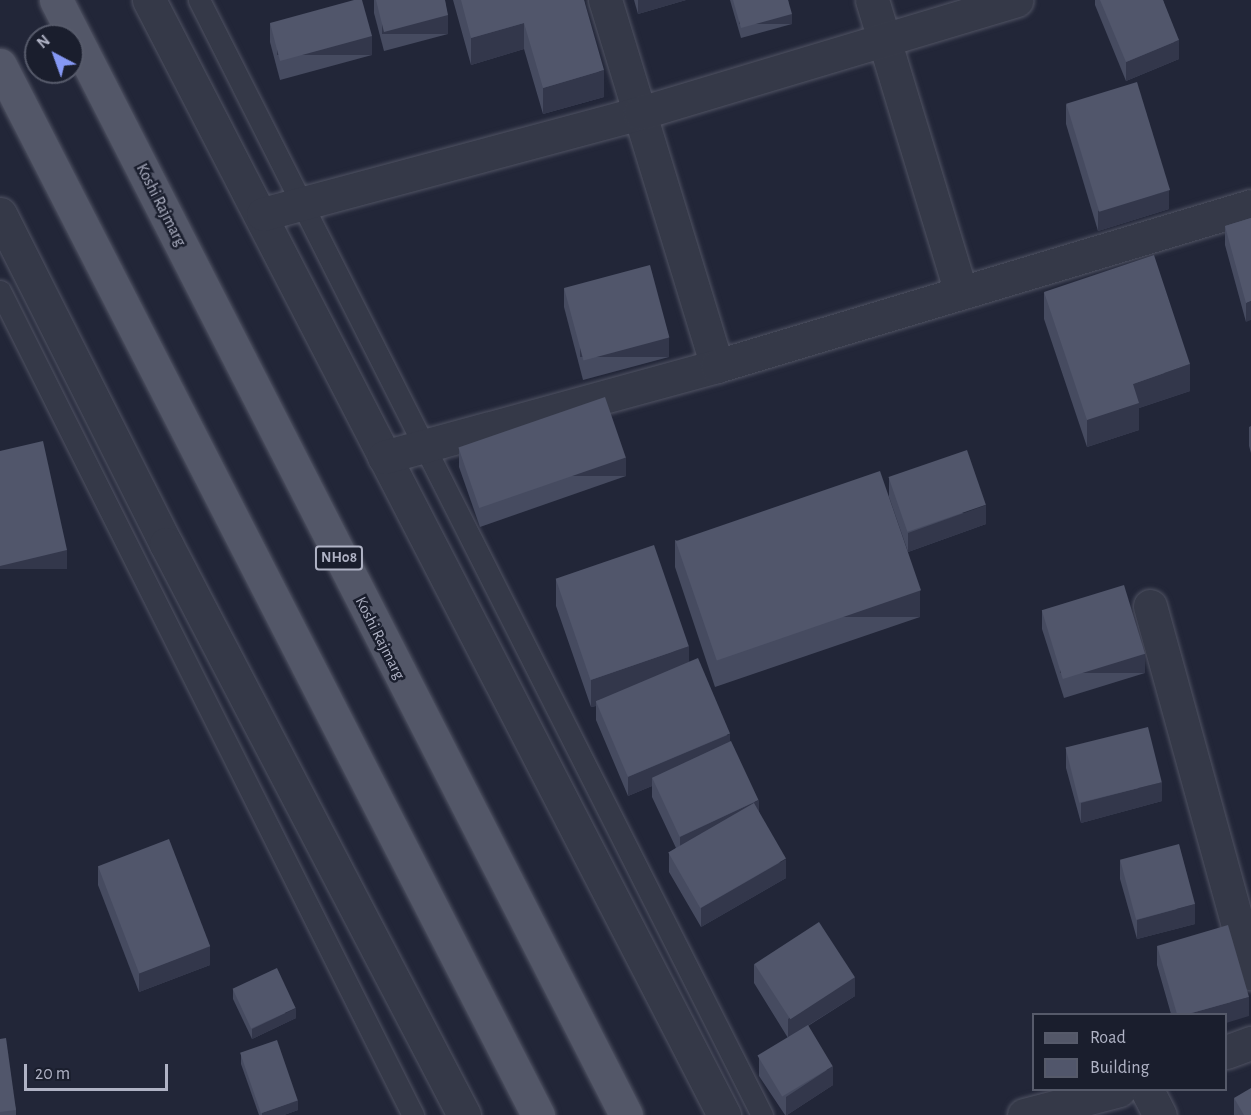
<!DOCTYPE html>
<style>
body{margin:0}
#map{position:relative;width:1251px;height:1115px;overflow:hidden;background:#222638;font-family:"Alegreya Sans",sans-serif}
div>[style]{position:absolute}
[style*='--x']{left:calc(var(--x)*1px);top:calc(var(--y)*1px);width:calc(var(--w)*1px);rotate:calc(var(--a)*1deg)}
.roads{filter:drop-shadow(0 0 2px #505363) drop-shadow(0 0 2px #505363)}
.service>*{height:21px;margin:-10.5px;padding:0 10.5px;transform-origin:10.5px;border-radius:10.5px;background:#353948}
.minor>*{height:33px;margin:-16.5px;padding:0 16.5px;transform-origin:16.5px;border-radius:16.5px;background:#353948}
.primary>*{height:33px;margin:-16.5px;padding:0 16.5px;transform-origin:16.5px;border-radius:16.5px;background:#535768}
.wall>*{inset:0;background:#464b60}
.shaded-wall>*{inset:0;background:#33374b;transform-origin:0 0}
.building>*{inset:0;background:#51566b;transform-origin:0 0}
span{translate:-50% -50%;white-space:nowrap;text-align:center;line-height:1.15;-webkit-text-stroke:5px #1a1e2d;paint-order:stroke}
.shield-label span{padding:2px 4px;background:#1a1e2d;border:2px solid;border-radius:4px;-webkit-text-stroke-width:0}
.shield-label{font-size:15px;color:#b0b3c5;font-weight:700}
.street-label{font-size:16px;color:#b0b3c5}
.legend{position:absolute;left:1032px;top:1013px;width:195px;height:78px;box-sizing:border-box;background:#1a1e2d;border:2px solid #565a6a;margin:0;padding:8px 10px;list-style:none;font-size:18px;color:#b0b3c5}
.legend li{display:flex;align-items:center;gap:12px;height:30px}
.legend b{width:30px;border:2px solid #565a6a}
.north{position:absolute;left:24px;top:24px;width:60px;height:60px;box-sizing:border-box;background:#1a1e2d;border:2px solid #565a6a;border-radius:50%;rotate:319deg;font-size:16px;font-weight:700;line-height:24px;text-align:center;color:#b0b3c5}
.north::after{content:'';display:block;margin:auto;width:21px;height:27px;background:#8598f4;clip-path:polygon(50% 0,100% 100%,50% 72%,0 100%)}
.scale{position:absolute;left:24px;top:1064px;width:144px;height:27px;box-sizing:border-box;border:3px solid #b0b3c5;border-top:0;padding-left:8px;font-size:18px;line-height:21px;white-space:nowrap;color:#b0b3c5;-webkit-text-stroke:4px #1a1e2d;paint-order:stroke}
</style>
<div id="map">
<div class="roads">
<div class="service">
<i style="--x:199;--y:0;--w:1249;--a:63.21"></i>
<i style="--x:0;--y:291;--w:922;--a:63.38"></i>
</div>
<div class="minor">
<i style="--x:149;--y:0;--w:1255;--a:62.72"></i>
<i style="--x:605;--y:0;--w:383;--a:73"></i>
<i style="--x:872;--y:0;--w:306;--a:73.1"></i>
<i style="--x:0;--y:214;--w:369;--a:63.3"></i>
<i style="--x:166;--y:544;--w:644;--a:62.44"></i>
<i style="--x:263;--y:214;--w:390;--a:-15"></i>
<i style="--x:640;--y:113;--w:393;--a:-16.7"></i>
<i style="--x:384;--y:457;--w:345;--a:-15.3"></i>
<i style="--x:717;--y:366;--w:557;--a:-16.68"></i>
<i style="--x:1150;--y:606;--w:381;--a:74.6"></i>
<i style="--x:1226;--y:1052;--w:27;--a:-20"></i>
<i style="--x:1147;--y:1090;--w:28;--a:63"></i>
<i style="--x:1024;--y:1115;--w:98;--a:-14.7"></i>
</div>
<div class="primary">
<i style="--x:56;--y:0;--w:1252;--a:62.92"></i>
<i style="--x:0;--y:65;--w:1180;--a:62.87"></i>
</div>
</div>
<div class="wall">
<i style="clip-path:polygon(374px 0,445px 0,448px 34px,384px 51px,374px 13px)"></i>
<i style="clip-path:polygon(453px 0,584px 0,604px 97px,543px 114px,524px 49px,471px 65px)"></i>
<i style="clip-path:polygon(634px 0,686px 0,638px 14px)"></i>
<i style="clip-path:polygon(730px 0,788px 0,792px 24px,741px 38px)"></i>
<i style="clip-path:polygon(1095px 0,1163px 0,1179px 59px,1126px 81px,1095px 5px)"></i>
<i style="clip-path:polygon(270px 23px,372px 55px,280px 80px,270px 42px)"></i>
<i style="clip-path:polygon(1066px 104px,1169px 209px,1098px 231px,1066px 124px)"></i>
<i style="clip-path:polygon(1251px 218px,1246px 322px,1225px 245px,1225px 226px)"></i>
<i style="clip-path:polygon(564px 288px,669px 357px,583px 380px,564px 307px)"></i>
<i style="clip-path:polygon(1044px 292px,1190px 391px,1139px 408px,1139px 430px,1087px 447px,1044px 319px)"></i>
<i style="clip-path:polygon(1251px 426px,1251px 453px,1249px 446px,1249px 427px)"></i>
<i style="clip-path:polygon(459px 448px,626px 476px,480px 527px,459px 467px)"></i>
<i style="clip-path:polygon(889px 478px,986px 524px,908px 552px,889px 497px)"></i>
<i style="clip-path:polygon(675px 540px,920px 617px,715px 687px,675px 567px)"></i>
<i style="clip-path:polygon(556px 579px,689px 661px,730px 741px,786px 878px,701px 927px,669px 872px,669px 853px,676px 848px,652px 797px,652px 786px,628px 796px,596px 720px,596px 706px,591px 707px,556px 606px)"></i>
<i style="clip-path:polygon(1042px 610px,1145px 673px,1064px 698px,1042px 629px)"></i>
<i style="clip-path:polygon(1066px 749px,1162px 801px,1081px 823px,1066px 768px)"></i>
<i style="clip-path:polygon(1120px 860px,1195px 924px,1137px 939px,1120px 879px)"></i>
<i style="clip-path:polygon(98px 866px,210px 965px,139px 992px,98px 885px)"></i>
<i style="clip-path:polygon(1157px 946px,1249px 1016px,1226px 1014px,1171px 1014px,1157px 965px)"></i>
<i style="clip-path:polygon(754px 964px,855px 996px,808px 1026px,833px 1085px,787px 1115px,785px 1115px,759px 1076px,759px 1057px,788px 1038px,754px 983px)"></i>
<i style="clip-path:polygon(233px 989px,296px 1018px,252px 1039px,233px 999px)"></i>
<i style="clip-path:polygon(0 1039px,16px 1110px,16px 1115px,0 1115px)"></i>
<i style="clip-path:polygon(241px 1054px,298px 1110px,284px 1115px,259px 1115px,241px 1064px)"></i>
<i style="clip-path:polygon(1234px 1098px,1251px 1115px,1234px 1115px)"></i>
</div>
<div class="shaded-wall">
<i style="clip-path:polygon(638px 0,686px 0,638px 14px)"></i>
<i style="left:792px;top:14px;width:10px;height:53px;rotate:90deg"></i>
<i style="left:448px;top:15px;width:19px;height:66px;rotate:90deg"></i>
<i style="clip-path:polygon(524px 23px,524px 49px,471px 65px,471px 38px)"></i>
<i style="left:372px;top:36px;width:19px;height:95px;rotate:90deg"></i>
<i style="clip-path:polygon(1179px 40px,1179px 59px,1126px 81px,1126px 62px)"></i>
<i style="clip-path:polygon(604px 70px,604px 97px,543px 114px,543px 88px)"></i>
<i style="clip-path:polygon(1169px 190px,1169px 209px,1098px 231px,1098px 211px)"></i>
<i style="clip-path:polygon(1251px 301px,1251px 320px,1246px 322px,1246px 303px)"></i>
<i style="left:669px;top:338px;width:19px;height:89px;rotate:90deg"></i>
<i style="clip-path:polygon(1190px 364px,1190px 391px,1139px 408px,1139px 430px,1087px 447px,1087px 420px,1133px 384px)"></i>
<i style="left:626px;top:457px;width:19px;height:155px;rotate:90deg"></i>
<i style="clip-path:polygon(986px 505px,986px 524px,908px 552px,908px 533px)"></i>
<i style="left:67px;top:550px;width:19px;height:69px;rotate:90deg"></i>
<i style="left:920px;top:590px;width:27px;height:217px;rotate:90deg"></i>
<i style="clip-path:polygon(689px 646px,689px 673px,596px 701px,596px 706px,591px 707px,591px 680px)"></i>
<i style="left:1145px;top:654px;width:19px;height:85px;rotate:90deg"></i>
<i style="clip-path:polygon(730px 734px,730px 753px,652px 778px,652px 786px,628px 796px,628px 777px)"></i>
<i style="clip-path:polygon(1162px 782px,1162px 801px,1081px 823px,1081px 803px)"></i>
<i style="clip-path:polygon(759px 800px,759px 819px,680px 856px,680px 837px)"></i>
<i style="clip-path:polygon(786px 859px,786px 878px,701px 927px,701px 908px)"></i>
<i style="clip-path:polygon(1195px 904px,1195px 924px,1137px 939px,1137px 920px)"></i>
<i style="clip-path:polygon(210px 946px,210px 965px,139px 992px,139px 973px)"></i>
<i style="clip-path:polygon(855px 977px,855px 996px,788px 1038px,788px 1019px)"></i>
<i style="clip-path:polygon(1249px 997px,1249px 1016px,1226px 1023px,1226px 1014px,1188px 1014px)"></i>
<i style="clip-path:polygon(296px 1008px,296px 1018px,252px 1039px,252px 1029px)"></i>
<i style="clip-path:polygon(833px 1066px,833px 1085px,787px 1115px,786px 1115px,786px 1097px)"></i>
<i style="clip-path:polygon(298px 1100px,298px 1110px,284px 1115px,262px 1115px,262px 1113px)"></i>
</div>
<div class="building">
<i style="clip-path:polygon(354px 0,362px 0,372px 36px,280px 61px,270px 23px)"></i>
<i style="clip-path:polygon(376px 0,445px 0,448px 15px,384px 32px)"></i>
<i style="clip-path:polygon(461px 0,584px 0,604px 70px,543px 88px,524px 23px,471px 38px)"></i>
<i style="clip-path:polygon(733px 0,788px 0,792px 14px,741px 28px)"></i>
<i style="clip-path:polygon(1100px 0,1163px 0,1179px 40px,1126px 62px)"></i>
<i style="left:1137px;top:82px;width:113px;height:74px;rotate:73deg"></i>
<i style="clip-path:polygon(1251px 218px,1251px 301px,1246px 303px,1225px 226px)"></i>
<i style="clip-path:polygon(1154px 255px,1190px 364px,1133px 384px,1139px 403px,1087px 420px,1044px 292px)"></i>
<i style="left:650px;top:265px;width:75px;height:89px;rotate:75deg"></i>
<i style="left:605px;top:397px;width:64px;height:155px;rotate:71deg"></i>
<i style="clip-path:polygon(43px 441px,67px 550px,0 566px,0 451px)"></i>
<i style="left:967px;top:450px;width:58px;height:83px;rotate:71deg"></i>
<i style="left:880px;top:471px;width:126px;height:216px;rotate:71deg"></i>
<i style="left:654px;top:545px;width:107px;height:104px;rotate:71deg"></i>
<i style="left:1124px;top:585px;width:72px;height:86px;rotate:73deg"></i>
<i style="left:698px;top:658px;width:82px;height:111px;rotate:67deg"></i>
<i style="left:1148px;top:727px;width:57px;height:85px;rotate:76deg"></i>
<i style="left:731px;top:741px;width:65px;height:87px;rotate:65deg"></i>
<i style="left:754px;top:803px;width:64px;height:99px;rotate:60deg"></i>
<i style="left:169px;top:839px;width:115px;height:76px;rotate:69deg"></i>
<i style="left:1179px;top:844px;width:62px;height:61px;rotate:75deg"></i>
<i style="left:819px;top:922px;width:66px;height:77px;rotate:57deg"></i>
<i style="clip-path:polygon(1228px 925px,1249px 997px,1188px 1014px,1177px 1014px,1157px 946px)"></i>
<i style="left:277px;top:968px;width:44px;height:49px;rotate:65deg"></i>
<i style="left:808px;top:1025px;width:48px;height:59px;rotate:59deg"></i>
<i style="clip-path:polygon(6px 1038px,16px 1110px,0 1112px,0 1039px)"></i>
<i style="left:277px;top:1040px;width:64px;height:39px;rotate:71deg"></i>
<i style="clip-path:polygon(1251px 1088px,1251px 1115px,1244px 1115px,1234px 1098px)"></i>
</div>
<div class="shield-label">
<span style="left:339px;top:558px">NH08</span>
</div>
<div class="street-label">
<span style="left:161px;top:205px;rotate:63deg">Koshi Rajmarg</span>
<span style="left:380px;top:638px;rotate:63deg">Koshi Rajmarg</span>
</div>
<ul class="legend">
<li><b style="height:8px;background:#535768"></b>Road</li>
<li><b style="height:16px;background:#51566b"></b>Building</li>
</ul>
<div class="north">N</div>
<div class="scale">20 m</div>
</div>
